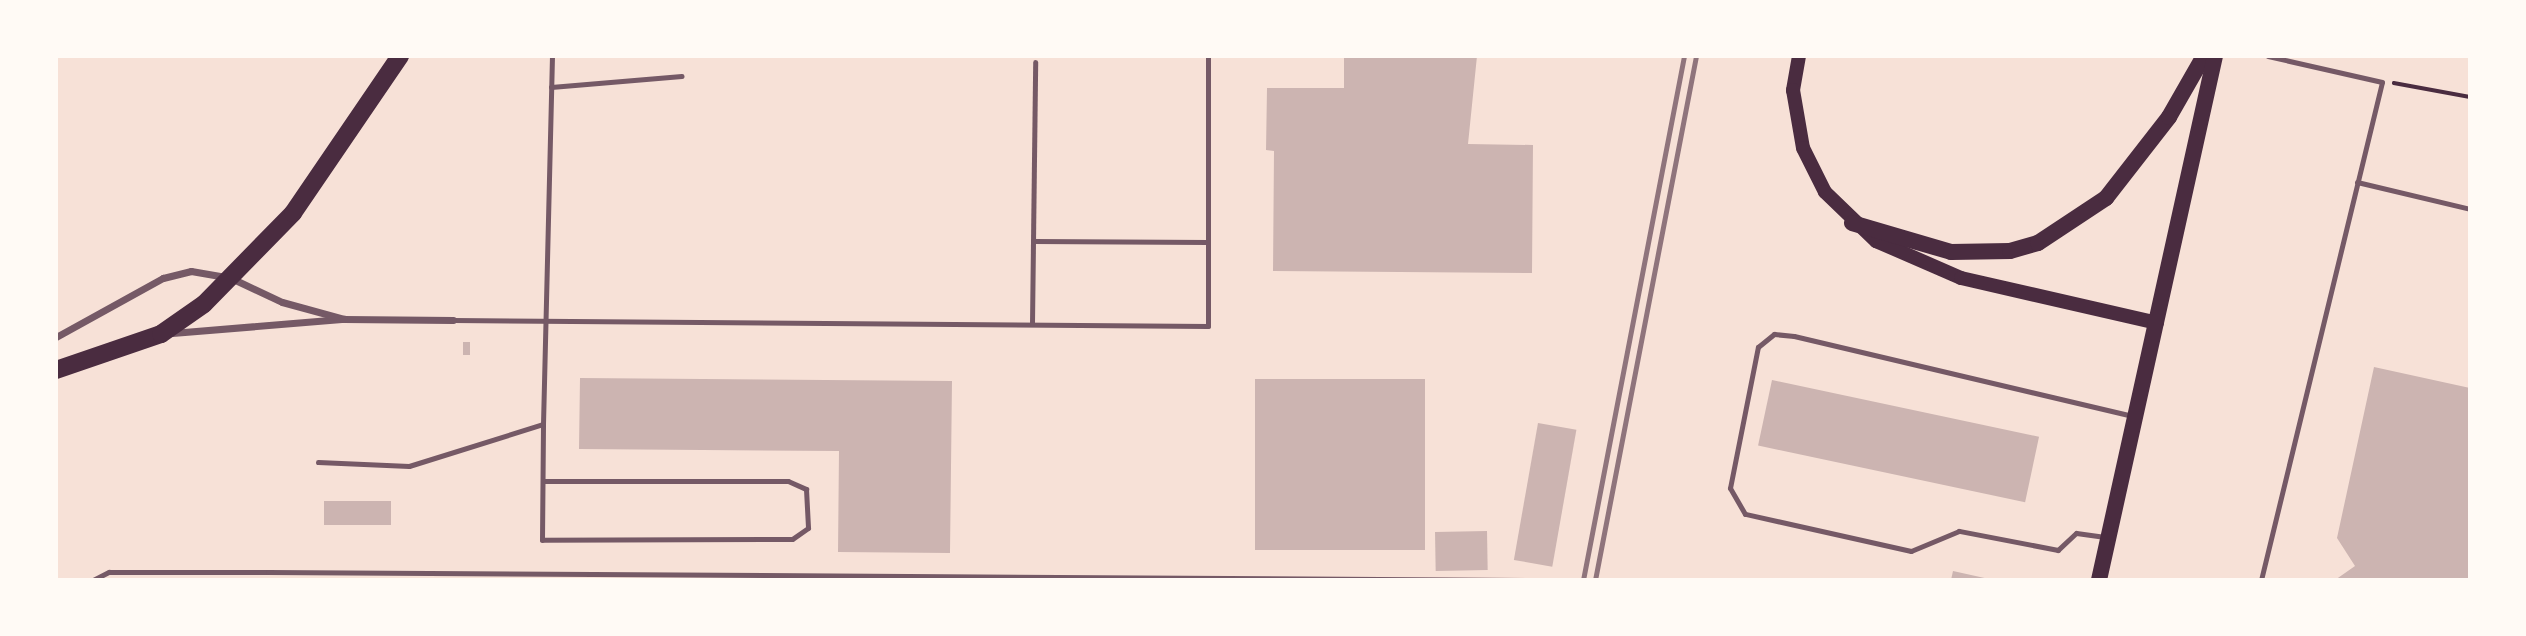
<!DOCTYPE html>
<style>
body{margin:0}
#map{position:relative;width:2526px;height:636px;overflow:hidden;background:#f7e1d7;font-family:Lato,sans-serif}
div>[style]{position:absolute}
[style*='--x']{left:calc(var(--x)*1px);top:calc(var(--y)*1px);width:calc(var(--w)*1px);rotate:calc(var(--a)*1deg)}
.building>*{inset:0;background:#ccb4b1;transform-origin:0 0}
.path>*{height:3.5px;margin:-1.75px;padding:0 1.75px;transform-origin:1.75px;border-radius:1.75px;background:#4a2c40}
.service>*{height:5px;margin:-2.5px;padding:0 2.5px;transform-origin:2.5px;border-radius:2.5px;background:#755966}
.minor>*{height:7px;margin:-3.5px;padding:0 3.5px;transform-origin:3.5px;border-radius:3.5px;background:#755966}
.secondary>*{height:14px;margin:-7px;padding:0 7px;transform-origin:7px;border-radius:7px;background:#4a2c40}
.primary>*{height:16px;margin:-8px;padding:0 8px;transform-origin:8px;border-radius:8px;background:#4a2c40}
.motorway>*{height:18px;margin:-9px;padding:0 9px;transform-origin:9px;border-radius:9px;background:#4a2c40}
.rail>*{height:5px;margin:-2.5px;padding:0 2.5px;transform-origin:2.5px;border-radius:2.5px;background:#8f747c}
span{translate:-50% -50%;white-space:nowrap;text-align:center;line-height:1.15;-webkit-text-stroke:6px #fffaf5;paint-order:stroke}
.frame{position:absolute;inset:0;border:58px solid #fffaf5;pointer-events:none}
</style>
<div id="map">
<div class="building">
<i style="clip-path:polygon(1344px 56px,1477px 56px,1468px 144px,1533px 145px,1532px 273px,1273px 271px,1274px 151px,1266px 150px,1267px 88px,1344px 88px)"></i>
<i style="left:463px;top:342px;width:7px;height:13px"></i>
<i style="clip-path:polygon(2374px 367px,2470px 388px,2470px 580px,2335px 580px,2355px 566px,2337px 538px)"></i>
<i style="clip-path:polygon(580px 378px,952px 381px,950px 553px,838px 552px,839px 451px,579px 449px)"></i>
<i style="left:1255px;top:379px;width:170px;height:171px"></i>
<i style="left:1772px;top:380px;width:273px;height:67px;rotate:12deg"></i>
<i style="left:1538px;top:423px;width:39px;height:139px;rotate:10deg"></i>
<i style="left:324px;top:501px;width:67px;height:24px"></i>
<i style="left:1487px;top:531px;width:39px;height:52px;rotate:89deg"></i>
<i style="clip-path:polygon(1953px 571px,1989px 579px,1989px 580px,1951px 580px)"></i>
</div>
<div class="path">
<i style="--x:2394;--y:83;--w:77;--a:10.4"></i>
</div>
<div class="service">
<i style="--x:551;--y:87;--w:131;--a:-4.8"></i>
<i style="--x:2357;--y:182;--w:116;--a:13.4"></i>
<i style="--x:1033;--y:241;--w:175;--a:0.3"></i>
<i style="--x:453;--y:320;--w:755;--a:0.46"></i>
<i style="--x:1208;--y:326;--w:270;--a:-90"></i>
<i style="--x:1032;--y:324;--w:262;--a:-89.3"></i>
<i style="--x:318;--y:462;--w:91;--a:2.5"></i>
<i style="--x:409;--y:466;--w:140;--a:-17.4"></i>
<i style="--x:543;--y:481;--w:245;--a:0"></i>
<i style="--x:788;--y:481;--w:20;--a:24"></i>
<i style="--x:806;--y:489;--w:39;--a:87"></i>
<i style="--x:808;--y:528;--w:19;--a:145"></i>
<i style="--x:792;--y:539;--w:250;--a:179.8"></i>
<i style="--x:542;--y:540;--w:116;--a:-89.5"></i>
<i style="--x:543;--y:424;--w:368;--a:-88.6"></i>
<i style="--x:2105;--y:537;--w:29;--a:-172"></i>
<i style="--x:2076;--y:533;--w:25;--a:137"></i>
<i style="--x:2058;--y:550;--w:101;--a:-169.1"></i>
<i style="--x:1959;--y:531;--w:52;--a:157.4"></i>
<i style="--x:1911;--y:551;--w:170;--a:-167.4"></i>
<i style="--x:1745;--y:514;--w:30;--a:-120"></i>
<i style="--x:1730;--y:488;--w:144;--a:-78.8"></i>
<i style="--x:1758;--y:347;--w:21;--a:-39"></i>
<i style="--x:1774;--y:334;--w:20;--a:6"></i>
<i style="--x:1794;--y:336;--w:348;--a:13.3"></i>
<i style="--x:93;--y:580;--w:18;--a:-27"></i>
<i style="--x:109;--y:572;--w:159;--a:0"></i>
<i style="--x:268;--y:572;--w:1267;--a:0.36"></i>
<i style="--x:2261;--y:580;--w:512;--a:-76.34"></i>
<i style="--x:2382;--y:82;--w:117;--a:-167.2"></i>
</div>
<div class="minor">
<i style="--x:172;--y:333;--w:173;--a:-4.7"></i>
<i style="--x:344;--y:319;--w:109;--a:0.5"></i>
<i style="--x:56;--y:337;--w:122;--a:-28.9"></i>
<i style="--x:163;--y:278;--w:29;--a:-14"></i>
<i style="--x:191;--y:271;--w:41;--a:9.9"></i>
<i style="--x:231;--y:278;--w:56;--a:25.2"></i>
<i style="--x:282;--y:302;--w:64;--a:15.3"></i>
</div>
<div class="secondary">
<i style="--x:1799;--y:56;--w:35;--a:100"></i>
<i style="--x:1793;--y:90;--w:59;--a:80.2"></i>
<i style="--x:1803;--y:148;--w:49;--a:63.4"></i>
<i style="--x:1825;--y:192;--w:71;--a:43.9"></i>
<i style="--x:1876;--y:241;--w:93;--a:23.5"></i>
<i style="--x:1961;--y:278;--w:201;--a:12.9"></i>
</div>
<div class="primary">
<i style="--x:1852;--y:223;--w:103;--a:16.3"></i>
<i style="--x:1951;--y:252;--w:59;--a:-1"></i>
<i style="--x:2010;--y:251;--w:29;--a:-16"></i>
<i style="--x:2038;--y:243;--w:82;--a:-33.5"></i>
<i style="--x:2106;--y:198;--w:103;--a:-52.1"></i>
<i style="--x:2169;--y:117;--w:70;--a:-60.2"></i>
<i style="--x:2099;--y:580;--w:537;--a:-77.52"></i>
</div>
<div class="motorway">
<i style="--x:56;--y:370;--w:111;--a:-18.9"></i>
<i style="--x:161;--y:334;--w:52;--a:-34.9"></i>
<i style="--x:204;--y:304;--w:127;--a:-45.6"></i>
<i style="--x:293;--y:213;--w:190;--a:-55.7"></i>
</div>
<div class="rail">
<i style="--x:1583;--y:580;--w:534;--a:-79.09"></i>
<i style="--x:1595;--y:580;--w:534;--a:-79.09"></i>
</div>
<div class="frame"></div>
</div>
